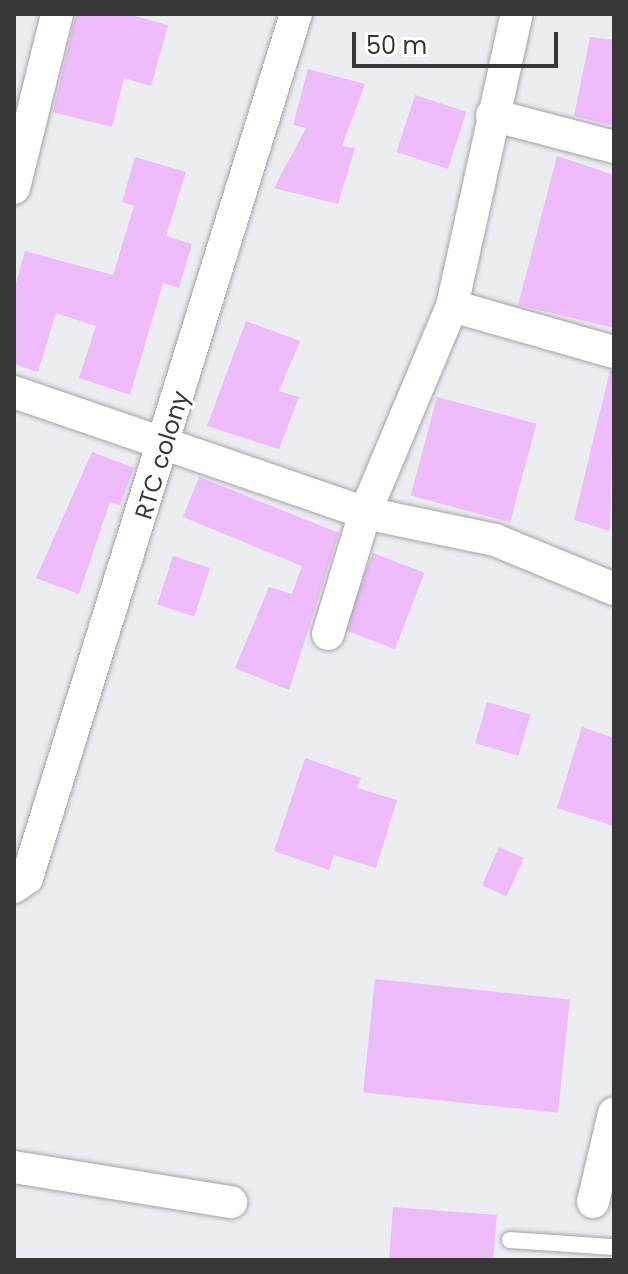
<!DOCTYPE html>
<style>
body{margin:0}
#map{position:relative;width:628px;height:1274px;overflow:hidden;background:#ecedf0;font-family:Poppins,sans-serif}
div>[style]{position:absolute}
[style*='--x']{left:calc(var(--x)*1px);top:calc(var(--y)*1px);width:calc(var(--w)*1px);rotate:calc(var(--a)*1deg)}
.building>*{inset:0;background:#eebcfb;transform-origin:0 0}
.roads{filter:drop-shadow(0 0 2px #a4a4a8) drop-shadow(0 0 2px #a4a4a8)}
.service>*{height:16px;margin:-8px;padding:0 8px;transform-origin:8px;border-radius:8px;background:#fff}
.minor>*{height:32px;margin:-16px;padding:0 16px;transform-origin:16px;border-radius:16px;background:#fff}
span{translate:-50% -50%;white-space:nowrap;text-align:center;line-height:1.15;-webkit-text-stroke:6px #fff;paint-order:stroke}
.street-label{font-size:24px;color:#373738}
.frame{position:absolute;inset:0;border:16px solid #373738;pointer-events:none}
.scale{position:absolute;left:352px;top:32px;width:206px;height:36px;box-sizing:border-box;border:4px solid #373738;border-top:0;padding-left:10px;font-size:24px;line-height:28px;white-space:nowrap;color:#373738;-webkit-text-stroke:6px #fff;paint-order:stroke}
</style>
<div id="map">
<div class="building">
<i style="clip-path:polygon(76px 14px,127px 14px,168px 25px,151px 86px,124px 78px,112px 127px,53px 112px)"></i>
<i style="clip-path:polygon(590px 37px,614px 40px,614px 126px,574px 116px)"></i>
<i style="clip-path:polygon(308px 69px,365px 84px,342px 146px,355px 148px,338px 204px,274px 188px,306px 128px,293px 125px)"></i>
<i style="left:415px;top:95px;width:54px;height:60px;rotate:18deg"></i>
<i style="clip-path:polygon(557px 156px,614px 175px,614px 328px,518px 305px)"></i>
<i style="clip-path:polygon(135px 157px,186px 172px,166px 236px,192px 244px,179px 288px,163px 283px,130px 395px,79px 378px,96px 326px,56px 313px,38px 372px,14px 364px,14px 290px,25px 251px,113px 275px,134px 206px,122px 202px)"></i>
<i style="clip-path:polygon(246px 321px,300px 341px,279px 391px,299px 397px,279px 449px,207px 426px)"></i>
<i style="clip-path:polygon(610px 370px,614px 371px,610px 531px,574px 520px)"></i>
<i style="left:437px;top:397px;width:103px;height:102px;rotate:15deg"></i>
<i style="clip-path:polygon(92px 452px,134px 468px,120px 505px,110px 502px,79px 594px,36px 578px)"></i>
<i style="clip-path:polygon(199px 477px,339px 533px,289px 690px,235px 668px,269px 587px,292px 594px,302px 566px,183px 517px)"></i>
<i style="left:373px;top:553px;width:55px;height:82px;rotate:21deg"></i>
<i style="left:173px;top:556px;width:39px;height:51px;rotate:18deg"></i>
<i style="left:487px;top:702px;width:45px;height:43px;rotate:16deg"></i>
<i style="clip-path:polygon(582px 727px,614px 738px,614px 826px,557px 808px)"></i>
<i style="clip-path:polygon(305px 758px,361px 778px,357px 788px,397px 800px,376px 868px,334px 855px,329px 870px,274px 851px)"></i>
<i style="left:499px;top:847px;width:27px;height:42px;rotate:24deg"></i>
<i style="left:375px;top:979px;width:196px;height:114px;rotate:6deg"></i>
<i style="clip-path:polygon(393px 1207px,497px 1215px,493px 1260px,389px 1260px)"></i>
</div>
<div class="roads">
<div class="service">
<i style="--x:510;--y:1240;--w:104;--a:3.9"></i>
</div>
<div class="minor">
<i style="--x:492;--y:115;--w:126;--a:14.7"></i>
<i style="--x:14;--y:188;--w:179;--a:-76.1"></i>
<i style="--x:452;--y:306;--w:168;--a:15.9"></i>
<i style="--x:14;--y:392;--w:371;--a:19"></i>
<i style="--x:365;--y:513;--w:133;--a:11.7"></i>
<i style="--x:495;--y:540;--w:129;--a:22.4"></i>
<i style="--x:328;--y:634;--w:127;--a:-73"></i>
<i style="--x:365;--y:513;--w:225;--a:-67.2"></i>
<i style="--x:452;--y:306;--w:299;--a:-77.5"></i>
<i style="--x:14;--y:887;--w:16;--a:-35"></i>
<i style="--x:27;--y:878;--w:905;--a:-72.71"></i>
<i style="--x:14;--y:1167;--w:220;--a:9.2"></i>
<i style="--x:593;--y:1202;--w:91;--a:-76.7"></i>
</div>
</div>
<div class="street-label">
<span style="left:162px;top:455px;rotate:-73deg">RTC colony</span>
</div>
<div class="frame"></div>
<div class="scale">50 m</div>
</div>
